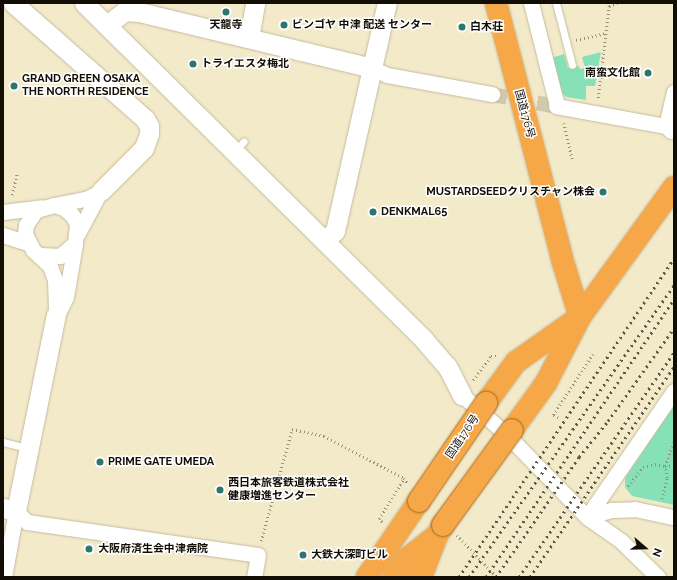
<!DOCTYPE html>
<meta charset="utf-8">
<style>
body{margin:0}
#map{position:relative;width:677px;height:580px;overflow:hidden;background:#f3eaca;font-family:Raleway,"Noto Sans JP",sans-serif}
div>[style]{position:absolute}
[style*='--x']{left:calc(var(--x)*1px);top:calc(var(--y)*1px);width:calc(var(--w)*1px);rotate:calc(var(--a)*1deg)}
.green>*{inset:0;background:#86e2b6}
.minor-tunnel>*{height:15px;margin-top:-7.5px;transform-origin:0;background:repeating-linear-gradient(90deg,#d1c9ac 0 15px,transparent 0 23px)}
.path>*{height:2.5px;margin-top:-1.25px;transform-origin:0;background:repeating-linear-gradient(90deg,#979079 0 1px,transparent 0 4px)}
.roads{filter:drop-shadow(0 0 1px #c4bb9d) drop-shadow(0 0 1px #c4bb9d)}
.service>*{height:7px;margin:-3.5px;padding:0 3.5px;transform-origin:3.5px;border-radius:3.5px;background:#fff}
.minor>*{height:15px;margin:-7.5px;padding:0 7.5px;transform-origin:7.5px;border-radius:7.5px;background:#fff}
.tertiary>*{height:19px;margin:-9.5px;padding:0 9.5px;transform-origin:9.5px;border-radius:9.5px;background:#fff}
.trunk>*{height:22px;margin:-11px;padding:0 11px;transform-origin:11px;border-radius:11px;background:#f6a848}
.rail>*{height:3px;margin-top:-1.5px;transform-origin:0;background:repeating-linear-gradient(90deg,#5f5948 0 2px,transparent 0 6px)}
.bridges{filter:drop-shadow(0 0 1px #a56413) drop-shadow(0 0 1px #a56413)}
.trunk-bridge>*{height:22px;margin:-11px;padding:0 11px;transform-origin:11px;border-radius:11px;background:#f6a848}
.dots>*{width:11px;height:11px;translate:-50% -50%;box-sizing:border-box;border:2px solid #fff;border-radius:50%}
span{translate:-50% -50%;white-space:nowrap;text-align:center;line-height:1.15;-webkit-text-stroke:3px #fff;paint-order:stroke}
.poi-label{font-size:11px;color:#120e05;font-weight:700}
.left{translate:0 -50%;text-align:left}
.right{translate:-100% -50%;text-align:right}
.street-label{font-size:11px;color:#120e05}
.frame{position:absolute;inset:0;border:4px solid #120e05;pointer-events:none}
.north{position:absolute;left:625px;top:528px;width:40px;height:40px;-webkit-text-stroke:3px #fff;paint-order:stroke;rotate:110deg;font-size:11px;font-weight:700;line-height:16px;text-align:center;color:#120e05}
.north::after{content:'';display:block;margin:auto;width:14px;height:18px;background:#120e05;clip-path:polygon(50% 0,100% 100%,50% 72%,0 100%)}
</style>
<div id="map">
<div class="green">
<i style="clip-path:polygon(601px 52px,595px 86px,586px 86px,586px 100px,566px 97px,560px 91px,551px 58px,564px 54px,568px 68px,579px 66px,580px 69px,585px 68px,582px 57px)"></i>
<i style="clip-path:polygon(674px 405px,674px 505px,632px 496px,625px 487px,625px 478px)"></i>
</div>
<div class="minor-tunnel">
<i style="--x:492;--y:94;--w:65;--a:10.6"></i>
</div>
<div class="path">
<i style="--x:576;--y:40;--w:31;--a:-13"></i>
<i style="--x:598;--y:98;--w:93;--a:-83.2"></i>
<i style="--x:609;--y:6;--w:9;--a:-21"></i>
<i style="--x:564;--y:123;--w:37;--a:77"></i>
<i style="--x:12;--y:195;--w:22;--a:-77"></i>
<i style="--x:473;--y:380;--w:30;--a:-53"></i>
<i style="--x:491;--y:356;--w:5;--a:0"></i>
<i style="--x:558;--y:418;--w:6;--a:-149"></i>
<i style="--x:553;--y:415;--w:75;--a:-56.9"></i>
<i style="--x:628;--y:486;--w:24;--a:-52"></i>
<i style="--x:643;--y:467;--w:12;--a:-14"></i>
<i style="--x:655;--y:464;--w:10;--a:11"></i>
<i style="--x:665;--y:466;--w:27;--a:-70"></i>
<i style="--x:662;--y:499;--w:22;--a:-77"></i>
<i style="--x:667;--y:478;--w:12;--a:-99"></i>
<i style="--x:665;--y:466;--w:9;--a:-6"></i>
<i style="--x:382;--y:522;--w:4;--a:-135"></i>
<i style="--x:379;--y:519;--w:48;--a:-58.6"></i>
<i style="--x:457;--y:535;--w:58;--a:46.4"></i>
<i style="--x:261;--y:541;--w:116;--a:-74.5"></i>
<i style="--x:292;--y:429;--w:33;--a:12"></i>
<i style="--x:324;--y:436;--w:90;--a:27.7"></i>
<i style="--x:404;--y:478;--w:7;--a:56"></i>
</div>
<div class="roads">
<div class="service">
<i style="--x:556;--y:3;--w:64;--a:75.5"></i>
<i style="--x:235;--y:151;--w:13;--a:-48"></i>
<i style="--x:3;--y:442;--w:25;--a:14"></i>
</div>
<div class="minor">
<i style="--x:531;--y:3;--w:106;--a:75.8"></i>
<i style="--x:372;--y:68;--w:17;--a:25"></i>
<i style="--x:387;--y:75;--w:107;--a:10.3"></i>
<i style="--x:556;--y:106;--w:112;--a:10.3"></i>
<i style="--x:666;--y:126;--w:7;--a:45"></i>
<i style="--x:666;--y:126;--w:35;--a:-77"></i>
<i style="--x:54;--y:205;--w:33;--a:-11"></i>
<i style="--x:86;--y:199;--w:17;--a:-28"></i>
<i style="--x:3;--y:212;--w:39;--a:-7"></i>
<i style="--x:78;--y:233;--w:47;--a:-61.8"></i>
<i style="--x:3;--y:235;--w:26;--a:18"></i>
<i style="--x:41;--y:255;--w:19;--a:3"></i>
<i style="--x:60;--y:256;--w:20;--a:-41"></i>
<i style="--x:75;--y:243;--w:20;--a:-84"></i>
<i style="--x:77;--y:223;--w:9;--a:-122"></i>
<i style="--x:72;--y:215;--w:11;--a:-139"></i>
<i style="--x:64;--y:208;--w:10;--a:-163"></i>
<i style="--x:54;--y:205;--w:19;--a:164"></i>
<i style="--x:36;--y:210;--w:18;--a:124"></i>
<i style="--x:26;--y:225;--w:9;--a:96"></i>
<i style="--x:25;--y:234;--w:18;--a:63"></i>
<i style="--x:33;--y:250;--w:23;--a:43"></i>
<i style="--x:50;--y:266;--w:15;--a:70"></i>
<i style="--x:55;--y:280;--w:35;--a:88"></i>
<i style="--x:58;--y:313;--w:18;--a:-63"></i>
<i style="--x:66;--y:297;--w:54;--a:-80.4"></i>
<i style="--x:462;--y:395;--w:62;--a:41.7"></i>
<i style="--x:508;--y:436;--w:113;--a:45.7"></i>
<i style="--x:587;--y:517;--w:42;--a:35.2"></i>
<i style="--x:621;--y:541;--w:52;--a:44.2"></i>
<i style="--x:16;--y:511;--w:16;--a:45"></i>
<i style="--x:27;--y:522;--w:233;--a:8.1"></i>
<i style="--x:258;--y:555;--w:22;--a:100"></i>
<i style="--x:587;--y:517;--w:153;--a:-55.4"></i>
<i style="--x:587;--y:517;--w:26;--a:-16"></i>
<i style="--x:612;--y:510;--w:23;--a:-2"></i>
<i style="--x:635;--y:509;--w:40;--a:12"></i>
<i style="--x:4;--y:577;--w:67;--a:-79.7"></i>
</div>
<div class="tertiary">
<i style="--x:13;--y:3;--w:176;--a:41.3"></i>
<i style="--x:145;--y:119;--w:8;--a:60"></i>
<i style="--x:149;--y:126;--w:8;--a:90"></i>
<i style="--x:149;--y:134;--w:15;--a:110"></i>
<i style="--x:144;--y:148;--w:61;--a:135"></i>
<i style="--x:84;--y:3;--w:479;--a:44.7"></i>
<i style="--x:424;--y:340;--w:35;--a:49"></i>
<i style="--x:447;--y:366;--w:33;--a:63"></i>
<i style="--x:107;--y:25;--w:23;--a:-38"></i>
<i style="--x:125;--y:11;--w:14;--a:4"></i>
<i style="--x:139;--y:12;--w:240;--a:13.5"></i>
<i style="--x:249;--y:38;--w:36;--a:-80"></i>
<i style="--x:325;--y:240;--w:13;--a:-42"></i>
<i style="--x:335;--y:231;--w:234;--a:-77.2"></i>
<i style="--x:3;--y:508;--w:13;--a:13"></i>
<i style="--x:16;--y:511;--w:200;--a:-78.5"></i>
</div>
<div class="trunk">
<i style="--x:496;--y:3;--w:264;--a:75.5"></i>
<i style="--x:562;--y:259;--w:61;--a:72.8"></i>
<i style="--x:486;--y:403;--w:51;--a:-53.8"></i>
<i style="--x:516;--y:362;--w:75;--a:-35.2"></i>
<i style="--x:512;--y:430;--w:58;--a:-54.1"></i>
<i style="--x:546;--y:383;--w:74;--a:-62.7"></i>
<i style="--x:580;--y:317;--w:160;--a:-54.1"></i>
<i style="--x:367;--y:577;--w:92;--a:-55.6"></i>
<i style="--x:394;--y:577;--w:24;--a:-54"></i>
<i style="--x:408;--y:558;--w:37;--a:-38"></i>
<i style="--x:437;--y:535;--w:12;--a:-59"></i>
<i style="--x:421;--y:577;--w:45;--a:-69.1"></i>
</div>
</div>
<div class="rail">
<i style="--x:459;--y:577;--w:385;--a:-56"></i>
<i style="--x:469;--y:577;--w:357;--a:-54.9"></i>
<i style="--x:486;--y:577;--w:336;--a:-55.9"></i>
<i style="--x:496;--y:577;--w:146;--a:-55.3"></i>
<i style="--x:579;--y:457;--w:46;--a:-51.1"></i>
<i style="--x:608;--y:421;--w:114;--a:-54.6"></i>
<i style="--x:519;--y:577;--w:273;--a:-55.4"></i>
<i style="--x:530;--y:577;--w:255;--a:-55.6"></i>
</div>
<div class="bridges">
<div class="trunk-bridge">
<i style="--x:419;--y:501;--w:119;--a:-55.6"></i>
<i style="--x:443;--y:525;--w:117;--a:-54"></i>
</div>
</div>
<div class="dots">
<i style="left:226px;top:12px;background:#2e756d"></i>
<i style="left:284px;top:25px;background:#2e756d"></i>
<i style="left:462px;top:27px;background:#2e756d"></i>
<i style="left:193px;top:64px;background:#2e756d"></i>
<i style="left:648px;top:73px;background:#2e756d"></i>
<i style="left:14px;top:86px;background:#2e756d"></i>
<i style="left:603px;top:192px;background:#2e756d"></i>
<i style="left:373px;top:212px;background:#2e756d"></i>
<i style="left:100px;top:462px;background:#2e756d"></i>
<i style="left:220px;top:490px;background:#2e756d"></i>
<i style="left:89px;top:549px;background:#2e756d"></i>
<i style="left:303px;top:555px;background:#2e756d"></i>
</div>
<div class="poi-label">
<span style="left:226px;top:25px">天龍寺</span>
<span class="left" style="left:292px;top:25px">ビンゴヤ 中津 配送 センター</span>
<span class="left" style="left:470px;top:27px">白木荘</span>
<span class="left" style="left:201px;top:64px">トライエスタ梅北</span>
<span class="right" style="left:640px;top:73px">南蛮文化館</span>
<span class="left" style="left:22px;top:86px">GRAND GREEN OSAKA<br>THE NORTH RESIDENCE</span>
<span class="right" style="left:595px;top:192px">MUSTARDSEEDクリスチャン株会</span>
<span class="left" style="left:381px;top:212px">DENKMAL65</span>
<span class="left" style="left:108px;top:462px">PRIME GATE UMEDA</span>
<span class="left" style="left:228px;top:490px">西日本旅客鉄道株式会社<br>健康増進センター</span>
<span class="left" style="left:98px;top:549px">大阪府済生会中津病院</span>
<span class="left" style="left:311px;top:555px">大鉄大深町ビル</span>
</div>
<div class="street-label">
<span style="left:524px;top:114px;rotate:75deg">国道176号</span>
<span style="left:463px;top:437px;rotate:-56deg">国道176号</span>
</div>
<div class="frame"></div>
<div class="north">N</div>
</div>
